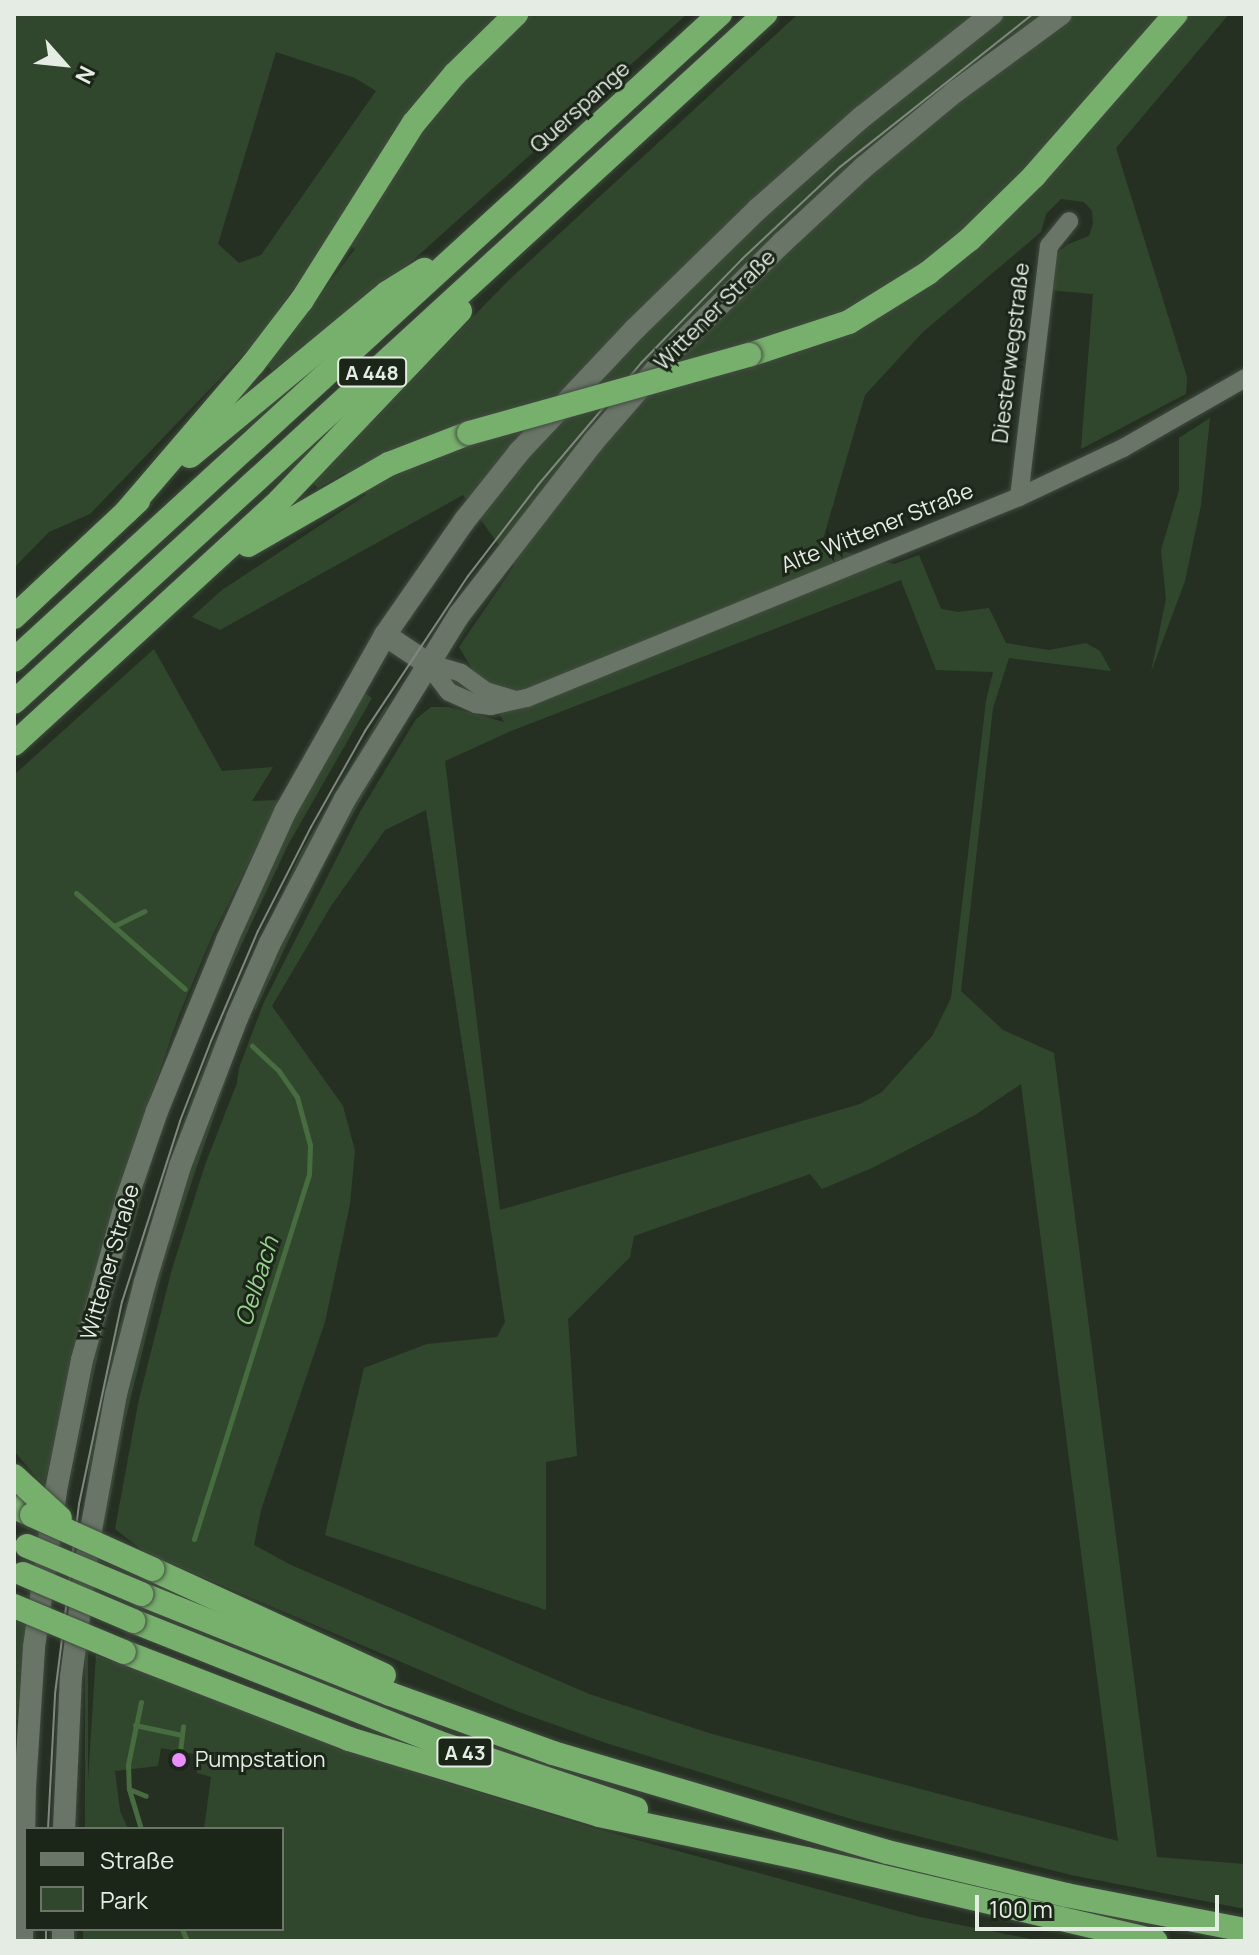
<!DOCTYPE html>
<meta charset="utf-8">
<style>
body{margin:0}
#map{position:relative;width:1259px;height:1955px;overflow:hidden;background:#253023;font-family:Manrope,sans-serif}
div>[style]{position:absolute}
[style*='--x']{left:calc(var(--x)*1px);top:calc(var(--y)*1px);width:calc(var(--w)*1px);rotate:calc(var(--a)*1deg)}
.green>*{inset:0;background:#31472d;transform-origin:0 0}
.stream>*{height:5px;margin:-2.5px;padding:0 2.5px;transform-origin:2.5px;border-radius:2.5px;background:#476c40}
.roads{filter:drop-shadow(0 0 2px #424b40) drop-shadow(0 0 2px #424b40)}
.minor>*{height:18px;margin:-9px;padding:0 9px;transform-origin:9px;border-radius:9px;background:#697667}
.secondary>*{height:22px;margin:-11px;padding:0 11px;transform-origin:11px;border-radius:11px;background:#697667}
.motorway>*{height:24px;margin:-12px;padding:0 12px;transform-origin:12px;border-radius:12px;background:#77af6d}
.tram>*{height:2px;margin:-1px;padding:0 1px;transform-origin:1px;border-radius:1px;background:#7f887d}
.bridges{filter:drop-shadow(0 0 2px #424b40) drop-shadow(0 0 2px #424b40)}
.motorway-bridge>*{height:24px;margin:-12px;padding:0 12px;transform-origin:12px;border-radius:12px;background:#77af6d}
.dots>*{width:22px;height:22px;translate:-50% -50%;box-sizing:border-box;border:4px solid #1b2619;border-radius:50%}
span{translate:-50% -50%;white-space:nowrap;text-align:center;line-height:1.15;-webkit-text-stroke:6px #1b2619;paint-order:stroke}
.shield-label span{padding:2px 6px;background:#1b2619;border:2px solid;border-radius:6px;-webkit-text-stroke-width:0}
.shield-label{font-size:20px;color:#e5ece3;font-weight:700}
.street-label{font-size:22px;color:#e5ece3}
.poi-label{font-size:22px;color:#e5ece3}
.left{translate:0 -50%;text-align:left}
.water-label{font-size:24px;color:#98d18e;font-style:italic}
.frame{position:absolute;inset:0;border:16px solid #e5ece3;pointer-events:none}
.legend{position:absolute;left:24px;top:1827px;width:260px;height:104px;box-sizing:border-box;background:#1b2619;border:2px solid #6c756a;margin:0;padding:10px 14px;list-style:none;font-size:24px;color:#e5ece3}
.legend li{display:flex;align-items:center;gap:16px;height:40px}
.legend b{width:40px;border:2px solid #6c756a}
.north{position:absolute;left:24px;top:24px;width:80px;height:80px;-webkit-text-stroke:6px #1b2619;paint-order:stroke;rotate:117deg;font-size:22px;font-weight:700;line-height:32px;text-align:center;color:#e5ece3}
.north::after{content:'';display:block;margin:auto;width:28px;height:36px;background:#e5ece3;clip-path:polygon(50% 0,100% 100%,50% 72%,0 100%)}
.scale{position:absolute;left:975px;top:1895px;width:244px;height:36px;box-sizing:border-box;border:4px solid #e5ece3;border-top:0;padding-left:10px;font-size:24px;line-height:28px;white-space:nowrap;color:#e5ece3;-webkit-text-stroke:6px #1b2619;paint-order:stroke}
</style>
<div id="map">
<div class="green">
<i style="clip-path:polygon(evenodd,14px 14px,687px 14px,412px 261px,272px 371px,267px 365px,355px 249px,332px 233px,259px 338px,90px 514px,49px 532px,14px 568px,14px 14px,276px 52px,355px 78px,376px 91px,261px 255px,239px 263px,218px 244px,276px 52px)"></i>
<i style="clip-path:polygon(evenodd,798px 14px,1229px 14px,1116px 148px,1187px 377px,1186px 394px,1081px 449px,1093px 294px,1049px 290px,1053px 257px,1068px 244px,1089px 236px,1093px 224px,1092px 211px,1084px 202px,1061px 199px,1046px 214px,1041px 232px,923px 332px,865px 395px,821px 546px,894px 564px,919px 555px,941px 609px,958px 612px,989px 608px,1006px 643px,1049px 650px,1086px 643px,1100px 651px,1111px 671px,1009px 658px,993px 708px,961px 991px,1003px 1030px,1054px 1053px,1157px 1857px,1245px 1864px,1245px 1909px,1071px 1875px,851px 1819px,606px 1743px,516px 1711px,146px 1553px,115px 1529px,139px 1399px,172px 1269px,205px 1165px,237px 1083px,239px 1068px,264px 1002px,360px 812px,416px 719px,431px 707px,449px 707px,504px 722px,459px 647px,514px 566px,463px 495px,220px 630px,192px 617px,222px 590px,366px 495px,345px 473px,318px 488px,312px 482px,508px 281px,798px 14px,901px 580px,936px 670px,993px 672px,986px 701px,951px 998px,933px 1035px,882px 1092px,860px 1104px,500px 1210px,445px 761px,511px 731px,901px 580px,798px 14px,426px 810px,505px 1322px,497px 1337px,427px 1344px,364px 1368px,325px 1535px,546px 1610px,546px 1462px,577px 1456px,568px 1319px,630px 1257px,634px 1236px,810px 1174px,822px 1189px,872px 1168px,975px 1115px,1021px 1084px,1118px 1841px,712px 1734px,589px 1694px,291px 1565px,254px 1545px,261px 1510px,325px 1322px,350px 1204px,355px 1151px,343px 1106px,272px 1006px,331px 906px,385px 830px,426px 810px)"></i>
<i style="clip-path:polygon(1210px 418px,1201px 505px,1185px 581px,1151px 672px,1166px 599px,1161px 550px,1179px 490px,1179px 438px)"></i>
<i style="clip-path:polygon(154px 649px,222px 771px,273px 767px,252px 801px,280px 800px,213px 934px,179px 1015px,115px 1198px,44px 1486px,14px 1451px,14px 775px)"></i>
<i style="clip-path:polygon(361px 690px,372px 698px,288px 845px,193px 1048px,155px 1151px,104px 1327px,66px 1502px,100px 1326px,153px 1151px,192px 1047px,282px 841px)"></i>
<i style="clip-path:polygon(386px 706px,388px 708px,339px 790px,257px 950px,84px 1515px,89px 1463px,118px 1331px,170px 1158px,209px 1053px,301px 852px)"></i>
<i style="clip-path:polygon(406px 720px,325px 863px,256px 1009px,252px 1007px,297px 909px,348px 813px)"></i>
<i style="clip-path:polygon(226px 1071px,229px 1072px,164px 1264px,125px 1421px,105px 1526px,101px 1525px,132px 1367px,176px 1210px)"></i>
<i style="clip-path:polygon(14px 1620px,26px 1625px,14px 1747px)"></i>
<i style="left:85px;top:1650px;width:3px;height:179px"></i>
<i style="clip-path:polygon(96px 1655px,432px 1778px,593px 1828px,920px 1917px,1041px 1941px,83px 1941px,83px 1929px,282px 1929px,282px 1829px,204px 1829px,211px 1777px,197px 1773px,199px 1755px,161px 1748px,158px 1766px,115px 1771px,120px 1811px,128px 1829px,85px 1829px)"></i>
</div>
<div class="stream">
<i style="--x:76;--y:893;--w:145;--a:41.4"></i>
<i style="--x:114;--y:926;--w:34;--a:-26"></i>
<i style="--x:194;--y:1539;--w:382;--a:-72.5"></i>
<i style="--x:309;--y:1175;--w:30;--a:-88"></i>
<i style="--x:310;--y:1145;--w:50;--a:-105.2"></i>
<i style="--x:297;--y:1097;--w:32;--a:-125"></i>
<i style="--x:279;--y:1071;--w:37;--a:-137"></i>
<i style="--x:141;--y:1702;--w:63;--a:101.8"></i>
<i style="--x:128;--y:1764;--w:25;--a:88"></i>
<i style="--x:129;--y:1789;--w:42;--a:73.3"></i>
<i style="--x:135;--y:1725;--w:48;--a:12"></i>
<i style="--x:180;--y:1751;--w:25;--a:-83"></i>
<i style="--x:129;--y:1789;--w:18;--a:22"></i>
<i style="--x:182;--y:1929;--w:13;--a:67"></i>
</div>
<div class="roads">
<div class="minor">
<i style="--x:1019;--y:497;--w:253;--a:-83.2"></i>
<i style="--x:1049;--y:246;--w:32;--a:-51"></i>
<i style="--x:427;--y:663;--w:36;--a:53"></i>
<i style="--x:449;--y:692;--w:30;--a:24"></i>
<i style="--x:476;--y:704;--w:15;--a:8"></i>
<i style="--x:491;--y:706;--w:37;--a:-13"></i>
<i style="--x:527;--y:698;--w:531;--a:-22.22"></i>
<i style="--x:1019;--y:497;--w:115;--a:-25.2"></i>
<i style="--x:1123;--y:448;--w:141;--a:-29.8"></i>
<i style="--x:427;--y:663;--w:35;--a:16"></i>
<i style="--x:461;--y:673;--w:31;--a:36"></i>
<i style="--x:486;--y:691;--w:28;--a:17"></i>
</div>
<div class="secondary">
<i style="--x:385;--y:635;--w:50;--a:33.7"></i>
<i style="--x:64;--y:1829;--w:152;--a:-87.4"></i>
<i style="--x:71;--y:1677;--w:137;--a:-82.5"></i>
<i style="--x:89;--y:1541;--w:149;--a:-79.6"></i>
<i style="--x:116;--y:1394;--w:116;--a:-75.5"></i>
<i style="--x:145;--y:1282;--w:121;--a:-73.2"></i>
<i style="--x:180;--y:1166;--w:159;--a:-68.9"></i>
<i style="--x:237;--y:1018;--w:82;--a:-66.3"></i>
<i style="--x:270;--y:943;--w:162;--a:-62.5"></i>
<i style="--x:345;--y:799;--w:216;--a:-58.2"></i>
<i style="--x:459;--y:615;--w:220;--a:-52.2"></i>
<i style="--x:594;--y:441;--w:110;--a:-49.1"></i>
<i style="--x:666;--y:358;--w:165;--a:-44.8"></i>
<i style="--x:783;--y:242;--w:110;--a:-42.8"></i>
<i style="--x:864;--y:167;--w:119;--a:-39.6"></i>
<i style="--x:956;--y:91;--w:130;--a:-36.3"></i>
<i style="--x:63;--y:1929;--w:12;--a:90"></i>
<i style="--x:22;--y:1941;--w:154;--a:-88.9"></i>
<i style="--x:25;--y:1787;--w:140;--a:-86.3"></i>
<i style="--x:34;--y:1647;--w:159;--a:-82"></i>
<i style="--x:56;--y:1490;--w:133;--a:-78.7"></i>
<i style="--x:82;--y:1360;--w:168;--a:-74.5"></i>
<i style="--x:127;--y:1198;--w:92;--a:-71"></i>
<i style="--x:157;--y:1111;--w:185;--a:-67.7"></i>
<i style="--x:227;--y:940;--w:141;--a:-65.6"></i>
<i style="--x:285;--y:812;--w:203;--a:-60.5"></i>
<i style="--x:385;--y:635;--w:140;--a:-55.2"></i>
<i style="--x:465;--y:520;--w:87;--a:-51.5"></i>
<i style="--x:519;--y:452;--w:169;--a:-46.7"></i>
<i style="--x:635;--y:329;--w:172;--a:-44.3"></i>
<i style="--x:758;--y:209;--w:139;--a:-41.5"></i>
<i style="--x:862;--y:117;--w:166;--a:-38.4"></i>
</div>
<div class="motorway">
<i style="--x:749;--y:355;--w:105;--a:-18.3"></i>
<i style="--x:849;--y:322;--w:93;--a:-31.8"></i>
<i style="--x:928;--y:273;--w:54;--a:-39"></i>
<i style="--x:970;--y:239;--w:90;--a:-44.5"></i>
<i style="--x:1034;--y:176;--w:215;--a:-48.8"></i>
<i style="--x:190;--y:456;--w:256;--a:-39.6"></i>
<i style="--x:387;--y:293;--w:44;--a:-31.9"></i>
<i style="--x:126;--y:512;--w:195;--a:-49.4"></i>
<i style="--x:253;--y:364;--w:81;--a:-52.6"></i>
<i style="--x:302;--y:300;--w:209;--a:-57.7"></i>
<i style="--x:414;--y:123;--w:64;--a:-50.1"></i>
<i style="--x:455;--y:74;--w:86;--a:-44.5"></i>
<i style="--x:248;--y:545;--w:163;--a:-29.9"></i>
<i style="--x:389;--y:464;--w:86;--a:-21.2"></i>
<i style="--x:14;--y:617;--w:170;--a:-43.1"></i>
<i style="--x:14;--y:660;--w:957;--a:-42.46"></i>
<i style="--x:14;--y:702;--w:1019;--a:-42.49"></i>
<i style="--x:14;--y:744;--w:361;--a:-42.5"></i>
<i style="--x:280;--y:500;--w:261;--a:-46.4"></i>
<i style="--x:14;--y:1507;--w:20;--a:24"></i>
<i style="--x:152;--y:1569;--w:255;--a:24.6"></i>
<i style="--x:141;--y:1594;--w:268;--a:21.9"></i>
<i style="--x:390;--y:1694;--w:173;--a:19.9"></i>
<i style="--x:553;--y:1753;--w:348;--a:16.5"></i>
<i style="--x:887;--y:1852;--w:184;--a:13.5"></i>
<i style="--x:1066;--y:1895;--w:182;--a:11.1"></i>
<i style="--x:133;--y:1621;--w:327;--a:21.7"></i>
<i style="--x:437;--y:1742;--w:210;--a:18.6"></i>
<i style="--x:124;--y:1652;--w:241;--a:21.1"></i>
<i style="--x:349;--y:1739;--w:261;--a:16.9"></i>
<i style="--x:599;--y:1815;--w:212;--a:12"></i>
<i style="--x:806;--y:1859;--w:359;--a:13.2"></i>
</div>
</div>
<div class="tram">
<i style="--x:48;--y:1829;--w:135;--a:-87"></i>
<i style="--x:55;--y:1694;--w:192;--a:-82.8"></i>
<i style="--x:79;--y:1504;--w:207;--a:-78"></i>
<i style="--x:122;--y:1302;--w:190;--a:-72.2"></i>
<i style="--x:180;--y:1121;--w:86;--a:-68.8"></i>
<i style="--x:211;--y:1041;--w:120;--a:-66.9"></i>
<i style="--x:258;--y:931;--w:117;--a:-63"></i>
<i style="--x:311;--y:827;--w:110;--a:-60.6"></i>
<i style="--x:365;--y:731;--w:186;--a:-56.4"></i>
<i style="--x:468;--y:576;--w:115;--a:-52.4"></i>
<i style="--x:538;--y:485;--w:160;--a:-49.8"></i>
<i style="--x:641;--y:363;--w:145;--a:-45.8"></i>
<i style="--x:742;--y:259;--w:134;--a:-43.2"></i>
<i style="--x:840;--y:167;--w:246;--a:-38.4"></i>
<i style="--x:46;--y:1929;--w:12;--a:90"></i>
</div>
<div class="bridges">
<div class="motorway-bridge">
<i style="--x:469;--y:433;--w:291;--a:-15.6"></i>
<i style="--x:14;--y:1476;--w:62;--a:42.4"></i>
<i style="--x:32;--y:1515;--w:132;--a:24.2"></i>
<i style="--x:27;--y:1546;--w:124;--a:22.8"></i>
<i style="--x:23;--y:1574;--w:120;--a:23.1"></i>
<i style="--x:14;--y:1606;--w:119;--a:22.7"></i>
</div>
</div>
<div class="dots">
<i style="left:179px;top:1760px;background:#ea8dfd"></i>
</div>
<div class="shield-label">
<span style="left:372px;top:372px">A 448</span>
<span style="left:465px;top:1752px">A 43</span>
</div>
<div class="street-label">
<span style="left:580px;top:107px;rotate:-42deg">Querspange</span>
<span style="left:715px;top:310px;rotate:-45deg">Wittener Straße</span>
<span style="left:1011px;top:353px;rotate:-83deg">Diesterwegstraße</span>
<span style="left:877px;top:528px;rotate:-22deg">Alte Wittener Straße</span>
<span style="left:110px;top:1262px;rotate:-74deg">Wittener Straße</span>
</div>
<div class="poi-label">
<span class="left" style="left:195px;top:1760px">Pumpstation</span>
</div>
<div class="water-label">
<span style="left:256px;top:1281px;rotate:-72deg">Oelbach</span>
</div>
<div class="frame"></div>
<ul class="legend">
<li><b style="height:10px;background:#697667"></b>Straße</li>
<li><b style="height:22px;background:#31472d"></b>Park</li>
</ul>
<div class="north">N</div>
<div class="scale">100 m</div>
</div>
